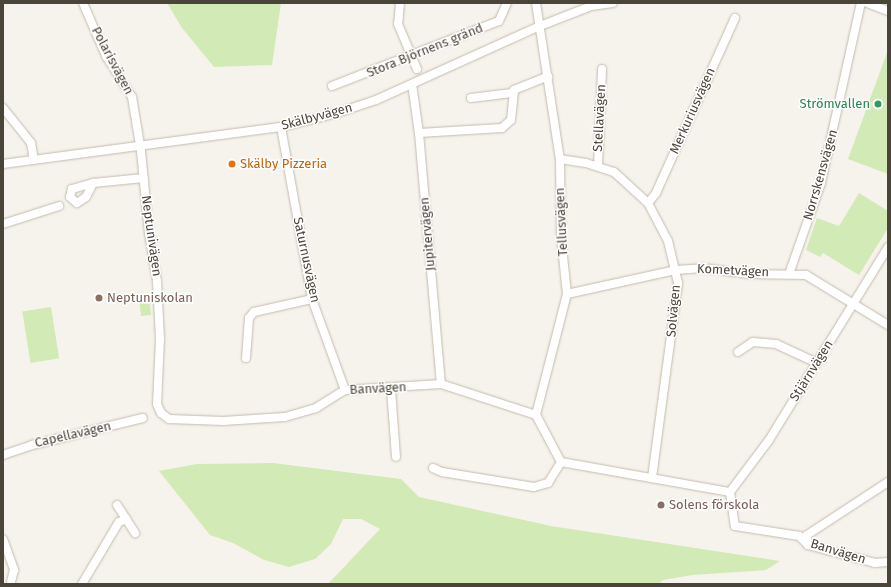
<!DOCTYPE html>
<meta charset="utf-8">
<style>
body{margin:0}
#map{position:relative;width:891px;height:587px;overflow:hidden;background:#f6f3ec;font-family:"Fira Sans",sans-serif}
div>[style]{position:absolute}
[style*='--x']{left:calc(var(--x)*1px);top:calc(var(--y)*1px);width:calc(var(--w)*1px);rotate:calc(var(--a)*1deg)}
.green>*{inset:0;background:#d2eab5;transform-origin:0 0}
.roads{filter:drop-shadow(0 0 1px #c2bbae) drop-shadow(0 0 1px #c2bbae)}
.minor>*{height:8px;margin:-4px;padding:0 4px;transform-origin:4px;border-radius:4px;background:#fff}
.dots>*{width:11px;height:11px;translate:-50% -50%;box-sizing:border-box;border:2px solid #fff;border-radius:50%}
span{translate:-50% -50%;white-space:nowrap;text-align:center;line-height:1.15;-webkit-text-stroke:3px #fff;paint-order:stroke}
.street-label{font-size:13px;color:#4b4439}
.leisure-label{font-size:13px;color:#27864d}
.right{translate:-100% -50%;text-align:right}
.food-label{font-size:13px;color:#c56008}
.left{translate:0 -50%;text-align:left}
.education-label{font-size:13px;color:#785e54}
.frame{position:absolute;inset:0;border:4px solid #4b4439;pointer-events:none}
</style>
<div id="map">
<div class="green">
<i style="clip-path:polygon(167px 3px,281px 3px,272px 65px,214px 67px,182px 28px)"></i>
<i style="clip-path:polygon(888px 50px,888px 174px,848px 159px)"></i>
<i style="clip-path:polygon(859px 193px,888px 211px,888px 228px,859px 275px,823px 253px,820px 257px,806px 250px,817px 218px,839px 226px)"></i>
<i style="left:149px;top:296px;width:19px;height:10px;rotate:84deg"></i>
<i style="left:51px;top:307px;width:52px;height:29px;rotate:81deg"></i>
<i style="clip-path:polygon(273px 463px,401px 479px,419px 497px,551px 526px,780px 561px,766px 570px,692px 575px,663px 580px,658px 584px,328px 584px,380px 529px,361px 519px,343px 519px,331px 544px,315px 559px,289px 567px,264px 560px,233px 543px,210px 535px,159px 471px,197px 464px)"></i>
</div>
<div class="roads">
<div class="minor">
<i style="--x:83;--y:3;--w:58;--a:66.5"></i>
<i style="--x:106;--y:56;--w:49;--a:57.6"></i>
<i style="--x:132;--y:97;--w:55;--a:80.5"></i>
<i style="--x:141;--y:151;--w:83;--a:84.5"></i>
<i style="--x:149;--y:234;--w:48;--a:80.3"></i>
<i style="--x:157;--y:281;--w:58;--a:87"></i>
<i style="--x:160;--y:339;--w:65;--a:92.6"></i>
<i style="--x:157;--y:404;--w:10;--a:66"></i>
<i style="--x:161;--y:413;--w:10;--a:37"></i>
<i style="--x:169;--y:419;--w:54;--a:2.1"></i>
<i style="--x:223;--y:421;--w:62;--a:-3.7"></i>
<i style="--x:285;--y:417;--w:32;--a:-16"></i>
<i style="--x:316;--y:408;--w:34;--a:-32"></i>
<i style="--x:345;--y:390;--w:96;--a:-3.6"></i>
<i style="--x:441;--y:384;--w:100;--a:18.1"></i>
<i style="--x:536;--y:415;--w:53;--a:62"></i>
<i style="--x:561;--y:462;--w:172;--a:10.1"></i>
<i style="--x:730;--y:492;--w:34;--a:82"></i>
<i style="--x:735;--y:526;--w:65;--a:8.9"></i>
<i style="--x:799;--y:536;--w:13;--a:45"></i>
<i style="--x:808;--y:545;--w:69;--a:15"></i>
<i style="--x:875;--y:563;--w:13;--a:-4"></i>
<i style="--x:400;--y:3;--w:21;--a:95"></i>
<i style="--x:398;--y:24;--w:49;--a:67.1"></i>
<i style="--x:536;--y:3;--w:158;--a:81.3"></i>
<i style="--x:560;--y:159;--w:78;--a:89.3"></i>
<i style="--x:561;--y:237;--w:57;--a:84"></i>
<i style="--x:567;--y:294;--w:125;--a:104.4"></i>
<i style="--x:867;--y:3;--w:22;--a:21"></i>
<i style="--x:412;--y:84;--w:49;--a:81.9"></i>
<i style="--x:419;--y:133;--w:252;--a:85"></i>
<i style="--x:332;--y:86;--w:179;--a:-21.3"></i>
<i style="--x:499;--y:21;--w:20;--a:-66"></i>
<i style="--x:471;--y:98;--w:41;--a:-7"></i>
<i style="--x:3;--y:108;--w:45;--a:51.3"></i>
<i style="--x:31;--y:143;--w:17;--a:80"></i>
<i style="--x:281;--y:127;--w:175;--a:79.8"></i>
<i style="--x:312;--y:299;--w:97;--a:70.1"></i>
<i style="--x:419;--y:133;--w:83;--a:-3.4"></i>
<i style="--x:502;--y:128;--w:12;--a:-42"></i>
<i style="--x:511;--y:120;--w:30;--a:-84"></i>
<i style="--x:514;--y:90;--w:37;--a:-22"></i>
<i style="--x:560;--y:159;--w:26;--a:9"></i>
<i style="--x:586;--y:163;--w:29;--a:18"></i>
<i style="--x:614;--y:172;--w:46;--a:42.4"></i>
<i style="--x:648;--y:203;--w:43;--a:62.2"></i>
<i style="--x:668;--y:241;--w:43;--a:76.6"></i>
<i style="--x:678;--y:283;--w:197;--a:97.6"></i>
<i style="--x:3;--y:164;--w:280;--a:-7.6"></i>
<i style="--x:281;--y:127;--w:58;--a:-14"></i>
<i style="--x:337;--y:113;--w:41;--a:-18.4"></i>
<i style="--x:376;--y:100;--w:180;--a:-24.3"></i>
<i style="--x:540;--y:26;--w:55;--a:-21.4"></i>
<i style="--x:591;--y:6;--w:22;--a:-8"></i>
<i style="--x:598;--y:166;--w:97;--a:-87.6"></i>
<i style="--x:93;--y:183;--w:22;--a:164"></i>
<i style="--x:72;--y:189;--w:8;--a:104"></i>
<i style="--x:70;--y:197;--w:9;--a:41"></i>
<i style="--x:77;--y:203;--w:11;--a:-34"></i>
<i style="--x:86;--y:197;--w:16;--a:-63"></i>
<i style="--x:93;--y:183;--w:51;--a:-5.6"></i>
<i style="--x:648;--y:203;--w:13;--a:-51"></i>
<i style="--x:656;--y:193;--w:192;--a:-65.7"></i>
<i style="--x:3;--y:224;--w:59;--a:-17.8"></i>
<i style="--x:789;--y:274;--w:96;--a:-70.6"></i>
<i style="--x:821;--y:183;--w:184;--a:-77.5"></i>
<i style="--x:567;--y:294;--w:112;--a:-12.4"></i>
<i style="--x:676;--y:270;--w:27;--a:-4"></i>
<i style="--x:703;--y:268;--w:46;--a:7.4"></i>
<i style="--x:749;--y:274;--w:57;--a:1"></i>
<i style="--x:806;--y:275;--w:96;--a:31.4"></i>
<i style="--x:738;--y:352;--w:18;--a:-34"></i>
<i style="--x:753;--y:342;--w:23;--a:5"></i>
<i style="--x:776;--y:344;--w:45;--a:24.9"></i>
<i style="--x:246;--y:358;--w:40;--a:-85.7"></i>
<i style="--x:249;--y:318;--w:8;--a:-50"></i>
<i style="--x:254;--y:312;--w:59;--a:-12.6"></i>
<i style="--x:391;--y:389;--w:68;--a:85.8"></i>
<i style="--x:3;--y:455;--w:31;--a:-19"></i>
<i style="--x:32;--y:445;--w:114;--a:-13.7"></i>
<i style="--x:433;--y:468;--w:10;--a:24"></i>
<i style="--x:442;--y:472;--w:93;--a:9.3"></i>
<i style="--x:534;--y:487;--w:15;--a:-16"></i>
<i style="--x:548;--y:483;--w:25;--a:-58"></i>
<i style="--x:730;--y:492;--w:65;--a:-53.1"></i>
<i style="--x:769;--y:440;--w:227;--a:-58.3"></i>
<i style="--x:117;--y:505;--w:17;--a:57"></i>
<i style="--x:3;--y:539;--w:33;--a:70"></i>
<i style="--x:14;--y:570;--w:12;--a:104"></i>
<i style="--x:808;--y:545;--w:10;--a:-96"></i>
<i style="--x:807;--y:535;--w:97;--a:-33.2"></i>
<i style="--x:82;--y:584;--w:72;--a:-59.2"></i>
<i style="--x:119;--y:522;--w:8;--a:-23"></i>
<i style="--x:126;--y:519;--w:17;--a:57"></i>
</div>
</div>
<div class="dots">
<i style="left:878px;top:104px;background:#2e9e5b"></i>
<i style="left:232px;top:164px;background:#e8710a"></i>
<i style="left:99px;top:298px;background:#8d6e63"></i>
<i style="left:661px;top:505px;background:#8d6e63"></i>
</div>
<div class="street-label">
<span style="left:425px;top:51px;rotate:-22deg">Stora Björnens gränd</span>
<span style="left:112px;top:61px;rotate:62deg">Polarisvägen</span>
<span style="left:693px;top:111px;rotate:-66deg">Merkuriusvägen</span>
<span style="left:317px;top:117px;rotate:-15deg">Skälbyvägen</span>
<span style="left:600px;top:118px;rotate:-87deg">Stellavägen</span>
<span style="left:821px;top:175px;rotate:-74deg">Norrskensvägen</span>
<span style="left:562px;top:222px;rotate:-93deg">Tellusvägen</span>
<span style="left:428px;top:234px;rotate:-95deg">Jupitervägen</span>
<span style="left:151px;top:236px;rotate:82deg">Neptunivägen</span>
<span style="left:306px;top:260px;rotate:78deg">Saturnusvägen</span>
<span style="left:733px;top:271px;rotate:3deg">Kometvägen</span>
<span style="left:674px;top:311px;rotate:-85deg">Solvägen</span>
<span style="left:812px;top:371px;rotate:-58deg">Stjärnvägen</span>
<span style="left:378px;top:389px;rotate:-3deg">Banvägen</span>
<span style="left:73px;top:435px;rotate:-13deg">Capellavägen</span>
<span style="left:838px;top:552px;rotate:17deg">Banvägen</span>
</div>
<div class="leisure-label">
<span class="right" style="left:870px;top:104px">Strömvallen</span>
</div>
<div class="food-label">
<span class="left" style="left:240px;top:164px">Skälby Pizzeria</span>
</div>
<div class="education-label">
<span class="left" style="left:107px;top:298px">Neptuniskolan</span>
<span class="left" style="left:669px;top:505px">Solens förskola</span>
</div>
<div class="frame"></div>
</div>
